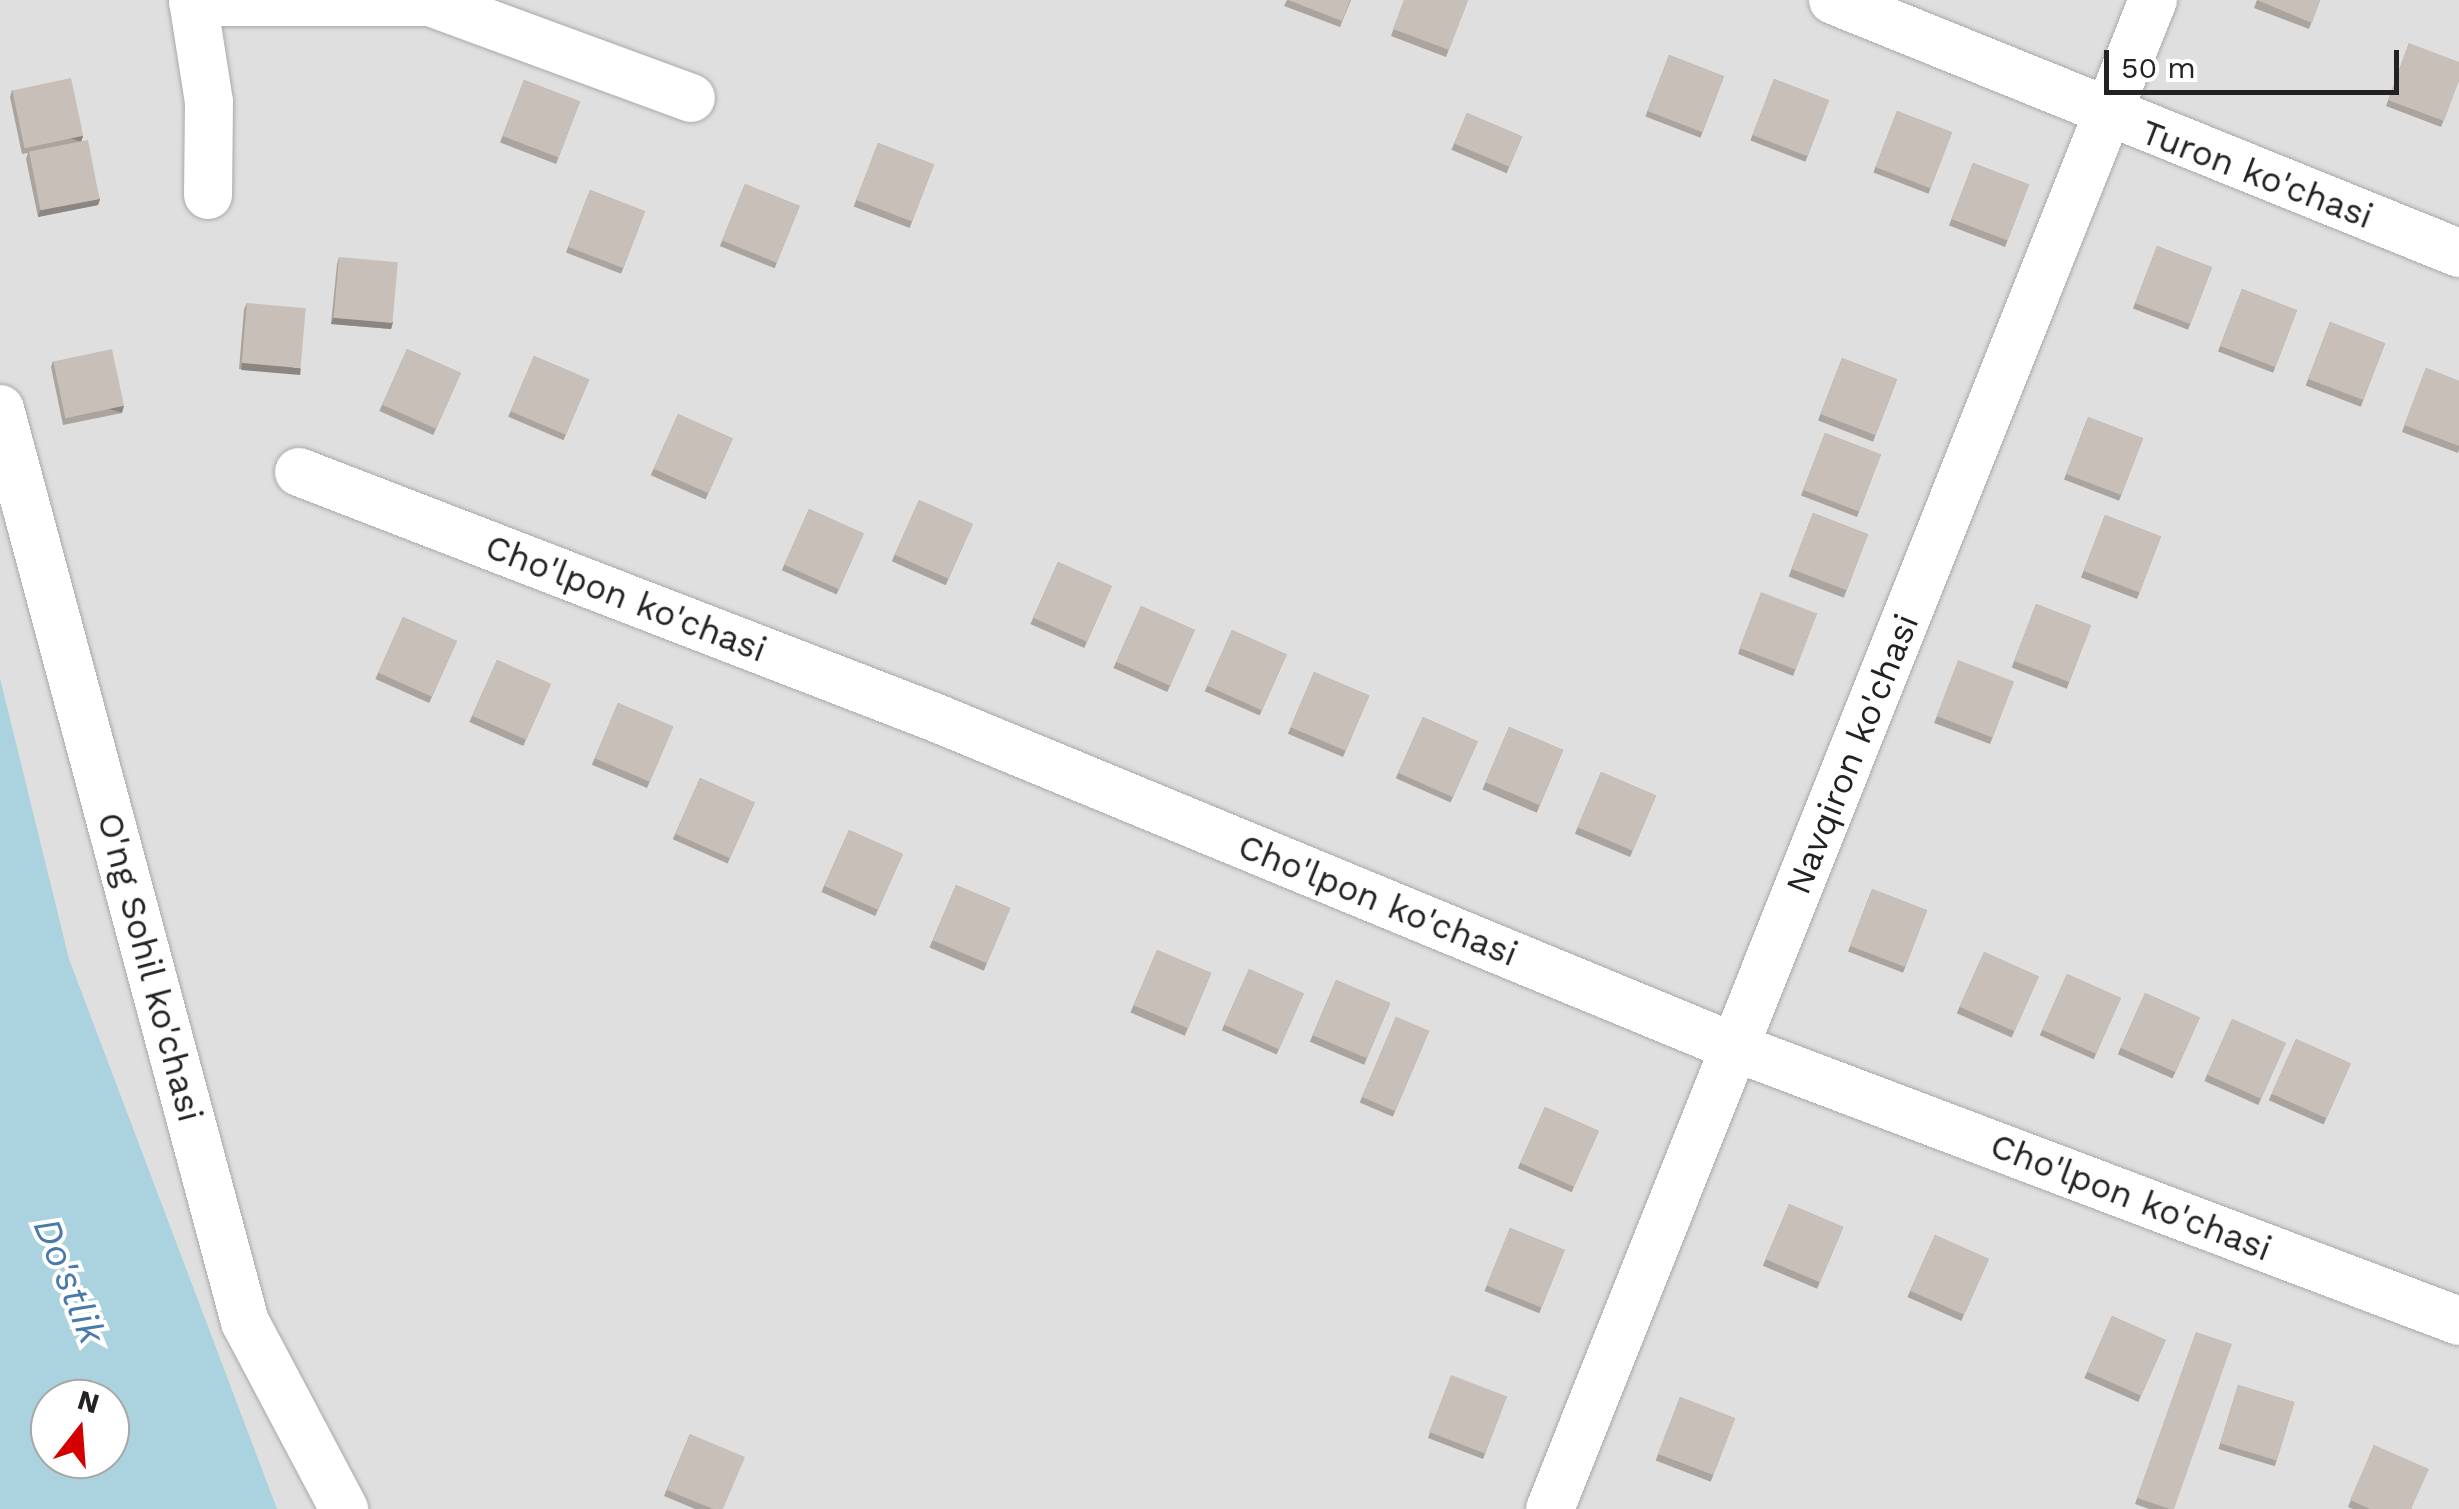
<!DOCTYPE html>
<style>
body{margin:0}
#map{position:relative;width:2459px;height:1509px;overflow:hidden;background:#f2efe9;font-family:"Work Sans",sans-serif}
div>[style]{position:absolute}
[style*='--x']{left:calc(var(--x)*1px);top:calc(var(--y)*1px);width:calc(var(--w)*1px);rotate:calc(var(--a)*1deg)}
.residential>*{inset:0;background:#e0dfdf}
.water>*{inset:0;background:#aad3df}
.roads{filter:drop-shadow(0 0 2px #a9a9a9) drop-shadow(0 0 2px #a9a9a9)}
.minor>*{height:48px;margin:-24px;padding:0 24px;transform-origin:24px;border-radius:24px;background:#fff}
.wall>*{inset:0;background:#aba49e;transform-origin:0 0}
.shaded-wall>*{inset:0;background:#8b8681;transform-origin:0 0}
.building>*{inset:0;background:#c7bfb8;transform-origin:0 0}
span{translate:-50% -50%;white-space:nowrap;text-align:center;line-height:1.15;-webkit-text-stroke:8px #fff;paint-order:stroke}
.street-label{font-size:35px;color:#222}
.water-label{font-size:38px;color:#4a7aab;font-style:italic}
.north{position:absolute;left:30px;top:1379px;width:100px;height:100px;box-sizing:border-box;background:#fff;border:2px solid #a7a7a7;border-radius:50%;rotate:17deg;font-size:28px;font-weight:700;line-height:40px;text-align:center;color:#222}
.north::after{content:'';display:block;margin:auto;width:35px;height:45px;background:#d40000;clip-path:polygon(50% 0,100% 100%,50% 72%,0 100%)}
.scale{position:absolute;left:2104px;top:50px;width:295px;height:45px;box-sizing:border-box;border:5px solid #222;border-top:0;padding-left:12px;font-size:30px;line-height:35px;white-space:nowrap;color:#222;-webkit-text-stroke:8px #fff;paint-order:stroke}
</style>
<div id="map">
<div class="residential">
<i style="clip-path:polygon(evenodd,0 0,2459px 0,2459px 1509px,0 1509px,0 0,50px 1399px,110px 1399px,110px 1459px,50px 1459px,50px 1399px)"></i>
</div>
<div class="water">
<i style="clip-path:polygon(evenodd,0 678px,69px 959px,277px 1509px,0 1509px,0 678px,50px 1399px,110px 1399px,110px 1459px,50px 1459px,50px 1399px)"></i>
</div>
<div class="roads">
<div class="minor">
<i style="--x:193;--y:0;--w:103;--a:81.1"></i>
<i style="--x:209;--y:102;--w:93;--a:90.6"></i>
<i style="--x:1833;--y:0;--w:675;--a:22.01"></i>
<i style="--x:193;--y:2;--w:237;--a:0"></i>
<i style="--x:430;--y:2;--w:278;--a:20.2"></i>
<i style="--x:0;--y:409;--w:945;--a:74.98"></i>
<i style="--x:245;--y:1322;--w:212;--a:62.1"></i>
<i style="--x:299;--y:472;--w:681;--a:21.1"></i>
<i style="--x:934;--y:717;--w:865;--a:22.42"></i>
<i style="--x:1734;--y:1047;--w:775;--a:20.7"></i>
<i style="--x:1550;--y:1509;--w:1625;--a:-68.22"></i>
</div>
</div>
<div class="wall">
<i style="clip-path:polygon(1287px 0,1351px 0,1340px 27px,1284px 6px)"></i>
<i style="clip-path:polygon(1404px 0,1468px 0,1446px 57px,1391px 36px)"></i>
<i style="clip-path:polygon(2257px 0,2320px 0,2309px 29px,2254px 8px)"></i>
<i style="clip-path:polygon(2409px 43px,2459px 80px,2441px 127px,2386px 106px)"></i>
<i style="left:1669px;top:55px;width:59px;height:66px;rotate:21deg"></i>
<i style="left:1774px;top:79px;width:59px;height:66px;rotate:21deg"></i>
<i style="left:524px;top:80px;width:60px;height:67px;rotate:21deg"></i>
<i style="clip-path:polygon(12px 90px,83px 136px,81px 142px,100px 199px,98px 205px,38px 217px,26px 159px,28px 153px,22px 154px,10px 97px)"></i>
<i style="left:1897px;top:111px;width:59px;height:66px;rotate:21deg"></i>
<i style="left:1467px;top:113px;width:60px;height:40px;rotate:23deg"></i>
<i style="left:878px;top:143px;width:60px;height:68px;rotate:21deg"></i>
<i style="left:1973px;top:163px;width:60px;height:67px;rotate:21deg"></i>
<i style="left:745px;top:184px;width:59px;height:67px;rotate:22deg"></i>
<i style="left:590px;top:190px;width:59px;height:67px;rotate:21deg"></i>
<i style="left:2157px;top:246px;width:59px;height:67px;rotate:21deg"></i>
<i style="clip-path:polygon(339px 257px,393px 322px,391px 329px,331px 324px,337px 264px)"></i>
<i style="left:2242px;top:289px;width:59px;height:67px;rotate:21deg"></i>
<i style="clip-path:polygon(247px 303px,298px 374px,239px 369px,244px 309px)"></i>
<i style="left:2330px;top:322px;width:59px;height:68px;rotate:21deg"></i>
<i style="left:407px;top:349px;width:59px;height:68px;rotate:24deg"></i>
<i style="left:534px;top:356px;width:60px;height:66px;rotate:23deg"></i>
<i style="left:1842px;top:358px;width:59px;height:67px;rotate:21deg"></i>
<i style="clip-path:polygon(53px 361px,122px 413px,63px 425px,51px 367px)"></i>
<i style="clip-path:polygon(2426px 368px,2459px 381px,2459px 449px,2458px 453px,2402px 432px)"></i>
<i style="left:678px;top:414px;width:60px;height:67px;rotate:24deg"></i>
<i style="left:2088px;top:417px;width:59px;height:67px;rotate:21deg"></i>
<i style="left:1825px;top:433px;width:60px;height:67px;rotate:21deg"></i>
<i style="left:919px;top:500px;width:59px;height:67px;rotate:24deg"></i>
<i style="left:809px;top:509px;width:60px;height:67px;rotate:24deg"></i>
<i style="left:1813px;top:513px;width:59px;height:68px;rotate:21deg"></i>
<i style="left:2105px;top:515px;width:60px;height:67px;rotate:21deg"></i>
<i style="left:1058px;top:562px;width:59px;height:68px;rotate:24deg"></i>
<i style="left:2036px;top:604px;width:59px;height:68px;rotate:21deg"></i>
<i style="left:1141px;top:606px;width:59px;height:68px;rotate:24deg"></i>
<i style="clip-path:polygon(1817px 613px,1793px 676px,1738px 654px,1740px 648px)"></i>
<i style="left:403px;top:617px;width:59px;height:68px;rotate:24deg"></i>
<i style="left:1232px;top:630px;width:60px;height:67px;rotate:24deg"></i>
<i style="left:497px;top:660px;width:59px;height:68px;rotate:24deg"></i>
<i style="left:1314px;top:672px;width:60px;height:67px;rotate:23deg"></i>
<i style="clip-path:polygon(2014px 681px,1990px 744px,1934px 723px,1937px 716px)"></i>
<i style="left:618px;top:703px;width:60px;height:67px;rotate:23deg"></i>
<i style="left:1423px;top:717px;width:60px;height:67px;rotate:24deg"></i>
<i style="left:1509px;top:727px;width:59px;height:68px;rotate:23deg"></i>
<i style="left:1601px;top:772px;width:60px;height:67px;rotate:23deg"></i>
<i style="left:700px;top:778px;width:60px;height:67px;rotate:24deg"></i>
<i style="left:849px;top:830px;width:59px;height:68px;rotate:24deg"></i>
<i style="left:956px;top:885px;width:59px;height:68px;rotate:23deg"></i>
<i style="left:1872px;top:889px;width:59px;height:67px;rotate:21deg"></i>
<i style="left:1157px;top:950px;width:59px;height:68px;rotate:23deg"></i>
<i style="left:1984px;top:952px;width:60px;height:67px;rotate:24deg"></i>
<i style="left:1249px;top:969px;width:60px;height:67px;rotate:24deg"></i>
<i style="left:2067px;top:974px;width:59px;height:67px;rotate:24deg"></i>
<i style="left:1336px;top:980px;width:59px;height:67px;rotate:23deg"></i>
<i style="left:2145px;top:993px;width:60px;height:67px;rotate:24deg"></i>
<i style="left:1396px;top:1017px;width:36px;height:93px;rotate:23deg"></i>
<i style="left:2232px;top:1019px;width:59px;height:68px;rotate:24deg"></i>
<i style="left:2296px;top:1039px;width:60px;height:67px;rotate:24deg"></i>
<i style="left:1545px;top:1107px;width:59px;height:67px;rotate:24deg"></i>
<i style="left:1789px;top:1204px;width:59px;height:67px;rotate:23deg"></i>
<i style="left:1510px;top:1228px;width:59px;height:68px;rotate:22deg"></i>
<i style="left:1935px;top:1235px;width:59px;height:68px;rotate:24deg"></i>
<i style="left:2112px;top:1316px;width:59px;height:68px;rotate:24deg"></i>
<i style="clip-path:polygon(2196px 1332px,2174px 1509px,2149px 1509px,2135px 1504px)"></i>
<i style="left:2238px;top:1385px;width:59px;height:67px;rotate:17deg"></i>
<i style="clip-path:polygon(1507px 1396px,1483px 1459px,1428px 1438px,1430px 1432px)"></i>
<i style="left:1680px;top:1397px;width:59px;height:68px;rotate:21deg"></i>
<i style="clip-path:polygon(690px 1434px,723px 1509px,695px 1509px,664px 1496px)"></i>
<i style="clip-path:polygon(2374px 1445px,2412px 1509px,2353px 1509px,2348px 1507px)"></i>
</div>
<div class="shaded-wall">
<i style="left:83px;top:136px;width:6px;height:60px;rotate:108deg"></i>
<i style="clip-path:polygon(100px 199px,98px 205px,38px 217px,40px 210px)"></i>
<i style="clip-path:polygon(333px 318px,393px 322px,391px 329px,331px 324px)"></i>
<i style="left:242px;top:363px;width:59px;height:7px;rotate:5deg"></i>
<i style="left:124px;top:406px;width:7px;height:60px;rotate:106deg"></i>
</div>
<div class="building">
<i style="clip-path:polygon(1288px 0,1350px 0,1342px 21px)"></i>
<i style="clip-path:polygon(1404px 0,1468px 0,1449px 50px,1393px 29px)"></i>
<i style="clip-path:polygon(2257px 0,2320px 0,2312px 23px)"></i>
<i style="clip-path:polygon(2409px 43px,2459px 62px,2459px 80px,2444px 121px,2388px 100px)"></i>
<i style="left:1669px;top:55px;width:59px;height:60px;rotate:21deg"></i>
<i style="left:71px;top:78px;width:59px;height:60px;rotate:78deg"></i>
<i style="left:1774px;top:79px;width:59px;height:60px;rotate:21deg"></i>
<i style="left:524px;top:80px;width:60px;height:60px;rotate:21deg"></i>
<i style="left:1897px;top:111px;width:59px;height:60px;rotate:21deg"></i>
<i style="left:1467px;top:113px;width:60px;height:33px;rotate:23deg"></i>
<i style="left:88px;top:140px;width:60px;height:60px;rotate:79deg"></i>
<i style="left:878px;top:143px;width:60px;height:61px;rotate:21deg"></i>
<i style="left:1973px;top:163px;width:60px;height:60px;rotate:21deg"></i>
<i style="left:745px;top:184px;width:59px;height:61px;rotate:22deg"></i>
<i style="left:590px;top:190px;width:59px;height:61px;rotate:21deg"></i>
<i style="left:2157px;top:246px;width:59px;height:61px;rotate:21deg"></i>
<i style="left:339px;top:257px;width:59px;height:61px;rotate:5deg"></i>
<i style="left:2242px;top:289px;width:59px;height:61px;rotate:21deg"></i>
<i style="left:247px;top:303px;width:59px;height:60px;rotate:5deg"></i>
<i style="left:2330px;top:322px;width:59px;height:61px;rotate:21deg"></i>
<i style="left:112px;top:349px;width:58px;height:60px;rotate:78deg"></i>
<i style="left:407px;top:349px;width:59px;height:61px;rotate:24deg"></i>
<i style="left:534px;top:356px;width:60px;height:60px;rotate:23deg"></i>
<i style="left:1842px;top:358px;width:59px;height:60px;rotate:21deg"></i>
<i style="clip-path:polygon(2426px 368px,2459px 381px,2459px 446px,2404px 425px)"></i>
<i style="left:678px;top:414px;width:60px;height:60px;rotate:24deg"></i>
<i style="left:2088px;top:417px;width:59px;height:61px;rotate:21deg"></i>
<i style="left:1825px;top:433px;width:60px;height:61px;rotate:21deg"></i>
<i style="left:919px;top:500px;width:59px;height:60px;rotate:24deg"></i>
<i style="left:809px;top:509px;width:60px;height:61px;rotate:24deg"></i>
<i style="left:1813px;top:513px;width:59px;height:60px;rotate:21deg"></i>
<i style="left:2105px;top:515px;width:60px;height:60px;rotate:21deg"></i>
<i style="left:1058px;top:562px;width:59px;height:61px;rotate:24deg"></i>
<i style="left:1761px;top:592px;width:60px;height:60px;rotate:21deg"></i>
<i style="left:2036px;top:604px;width:59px;height:61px;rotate:21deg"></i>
<i style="left:1141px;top:606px;width:59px;height:61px;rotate:24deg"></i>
<i style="left:403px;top:617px;width:59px;height:61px;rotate:24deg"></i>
<i style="left:1232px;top:630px;width:60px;height:61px;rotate:24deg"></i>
<i style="left:497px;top:660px;width:59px;height:61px;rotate:24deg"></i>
<i style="left:1958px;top:660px;width:60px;height:60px;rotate:21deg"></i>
<i style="left:1314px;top:672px;width:60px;height:60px;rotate:23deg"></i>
<i style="left:618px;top:703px;width:60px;height:60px;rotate:23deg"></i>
<i style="left:1423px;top:717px;width:60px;height:61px;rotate:24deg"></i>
<i style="left:1509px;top:727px;width:59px;height:60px;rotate:23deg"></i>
<i style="left:1601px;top:772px;width:60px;height:60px;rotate:23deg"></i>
<i style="left:700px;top:778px;width:60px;height:61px;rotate:24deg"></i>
<i style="left:849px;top:830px;width:59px;height:61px;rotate:24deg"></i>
<i style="left:956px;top:885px;width:59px;height:60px;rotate:23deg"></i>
<i style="left:1872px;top:889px;width:59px;height:61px;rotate:21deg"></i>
<i style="left:1157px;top:950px;width:59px;height:60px;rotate:23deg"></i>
<i style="left:1984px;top:952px;width:60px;height:60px;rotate:24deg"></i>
<i style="left:1249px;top:969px;width:60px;height:61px;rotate:24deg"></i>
<i style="left:2067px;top:974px;width:59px;height:61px;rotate:24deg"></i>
<i style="left:1336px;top:980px;width:59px;height:60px;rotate:23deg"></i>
<i style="left:2145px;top:993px;width:60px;height:60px;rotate:24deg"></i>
<i style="left:1396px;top:1017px;width:36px;height:87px;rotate:23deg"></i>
<i style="left:2232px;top:1019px;width:59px;height:61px;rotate:24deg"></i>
<i style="left:2296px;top:1039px;width:60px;height:60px;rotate:24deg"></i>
<i style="left:1545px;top:1107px;width:59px;height:61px;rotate:24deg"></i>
<i style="left:1789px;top:1204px;width:59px;height:60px;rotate:23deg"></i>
<i style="left:1510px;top:1228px;width:59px;height:62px;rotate:22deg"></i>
<i style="left:1935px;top:1235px;width:59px;height:61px;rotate:24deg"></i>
<i style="left:2112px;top:1316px;width:59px;height:61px;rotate:24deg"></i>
<i style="clip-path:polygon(2196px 1332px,2232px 1344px,2174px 1509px,2170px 1509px,2137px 1498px)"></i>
<i style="left:1451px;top:1375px;width:60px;height:61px;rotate:21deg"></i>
<i style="left:2238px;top:1385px;width:59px;height:61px;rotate:17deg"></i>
<i style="left:1680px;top:1397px;width:59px;height:61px;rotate:21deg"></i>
<i style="clip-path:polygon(690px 1434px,745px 1457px,723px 1509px,713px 1509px,667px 1490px)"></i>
<i style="clip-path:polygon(2374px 1445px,2429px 1469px,2411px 1509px,2370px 1509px,2350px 1500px)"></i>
</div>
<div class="street-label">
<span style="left:2257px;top:174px;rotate:21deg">Turon ko'chasi</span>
<span style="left:626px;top:598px;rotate:21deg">Cho'lpon ko'chasi</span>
<span style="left:1852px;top:754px;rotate:-68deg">Navqiron ko'chasi</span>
<span style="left:1378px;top:900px;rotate:22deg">Cho'lpon ko'chasi</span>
<span style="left:150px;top:967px;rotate:75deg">O'ng Sohil ko'chasi</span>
<span style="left:2131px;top:1197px;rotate:21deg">Cho'lpon ko'chasi</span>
</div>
<div class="water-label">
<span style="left:69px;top:1281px;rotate:68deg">Do'stlik</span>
</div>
<div class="north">N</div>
<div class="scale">50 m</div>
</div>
